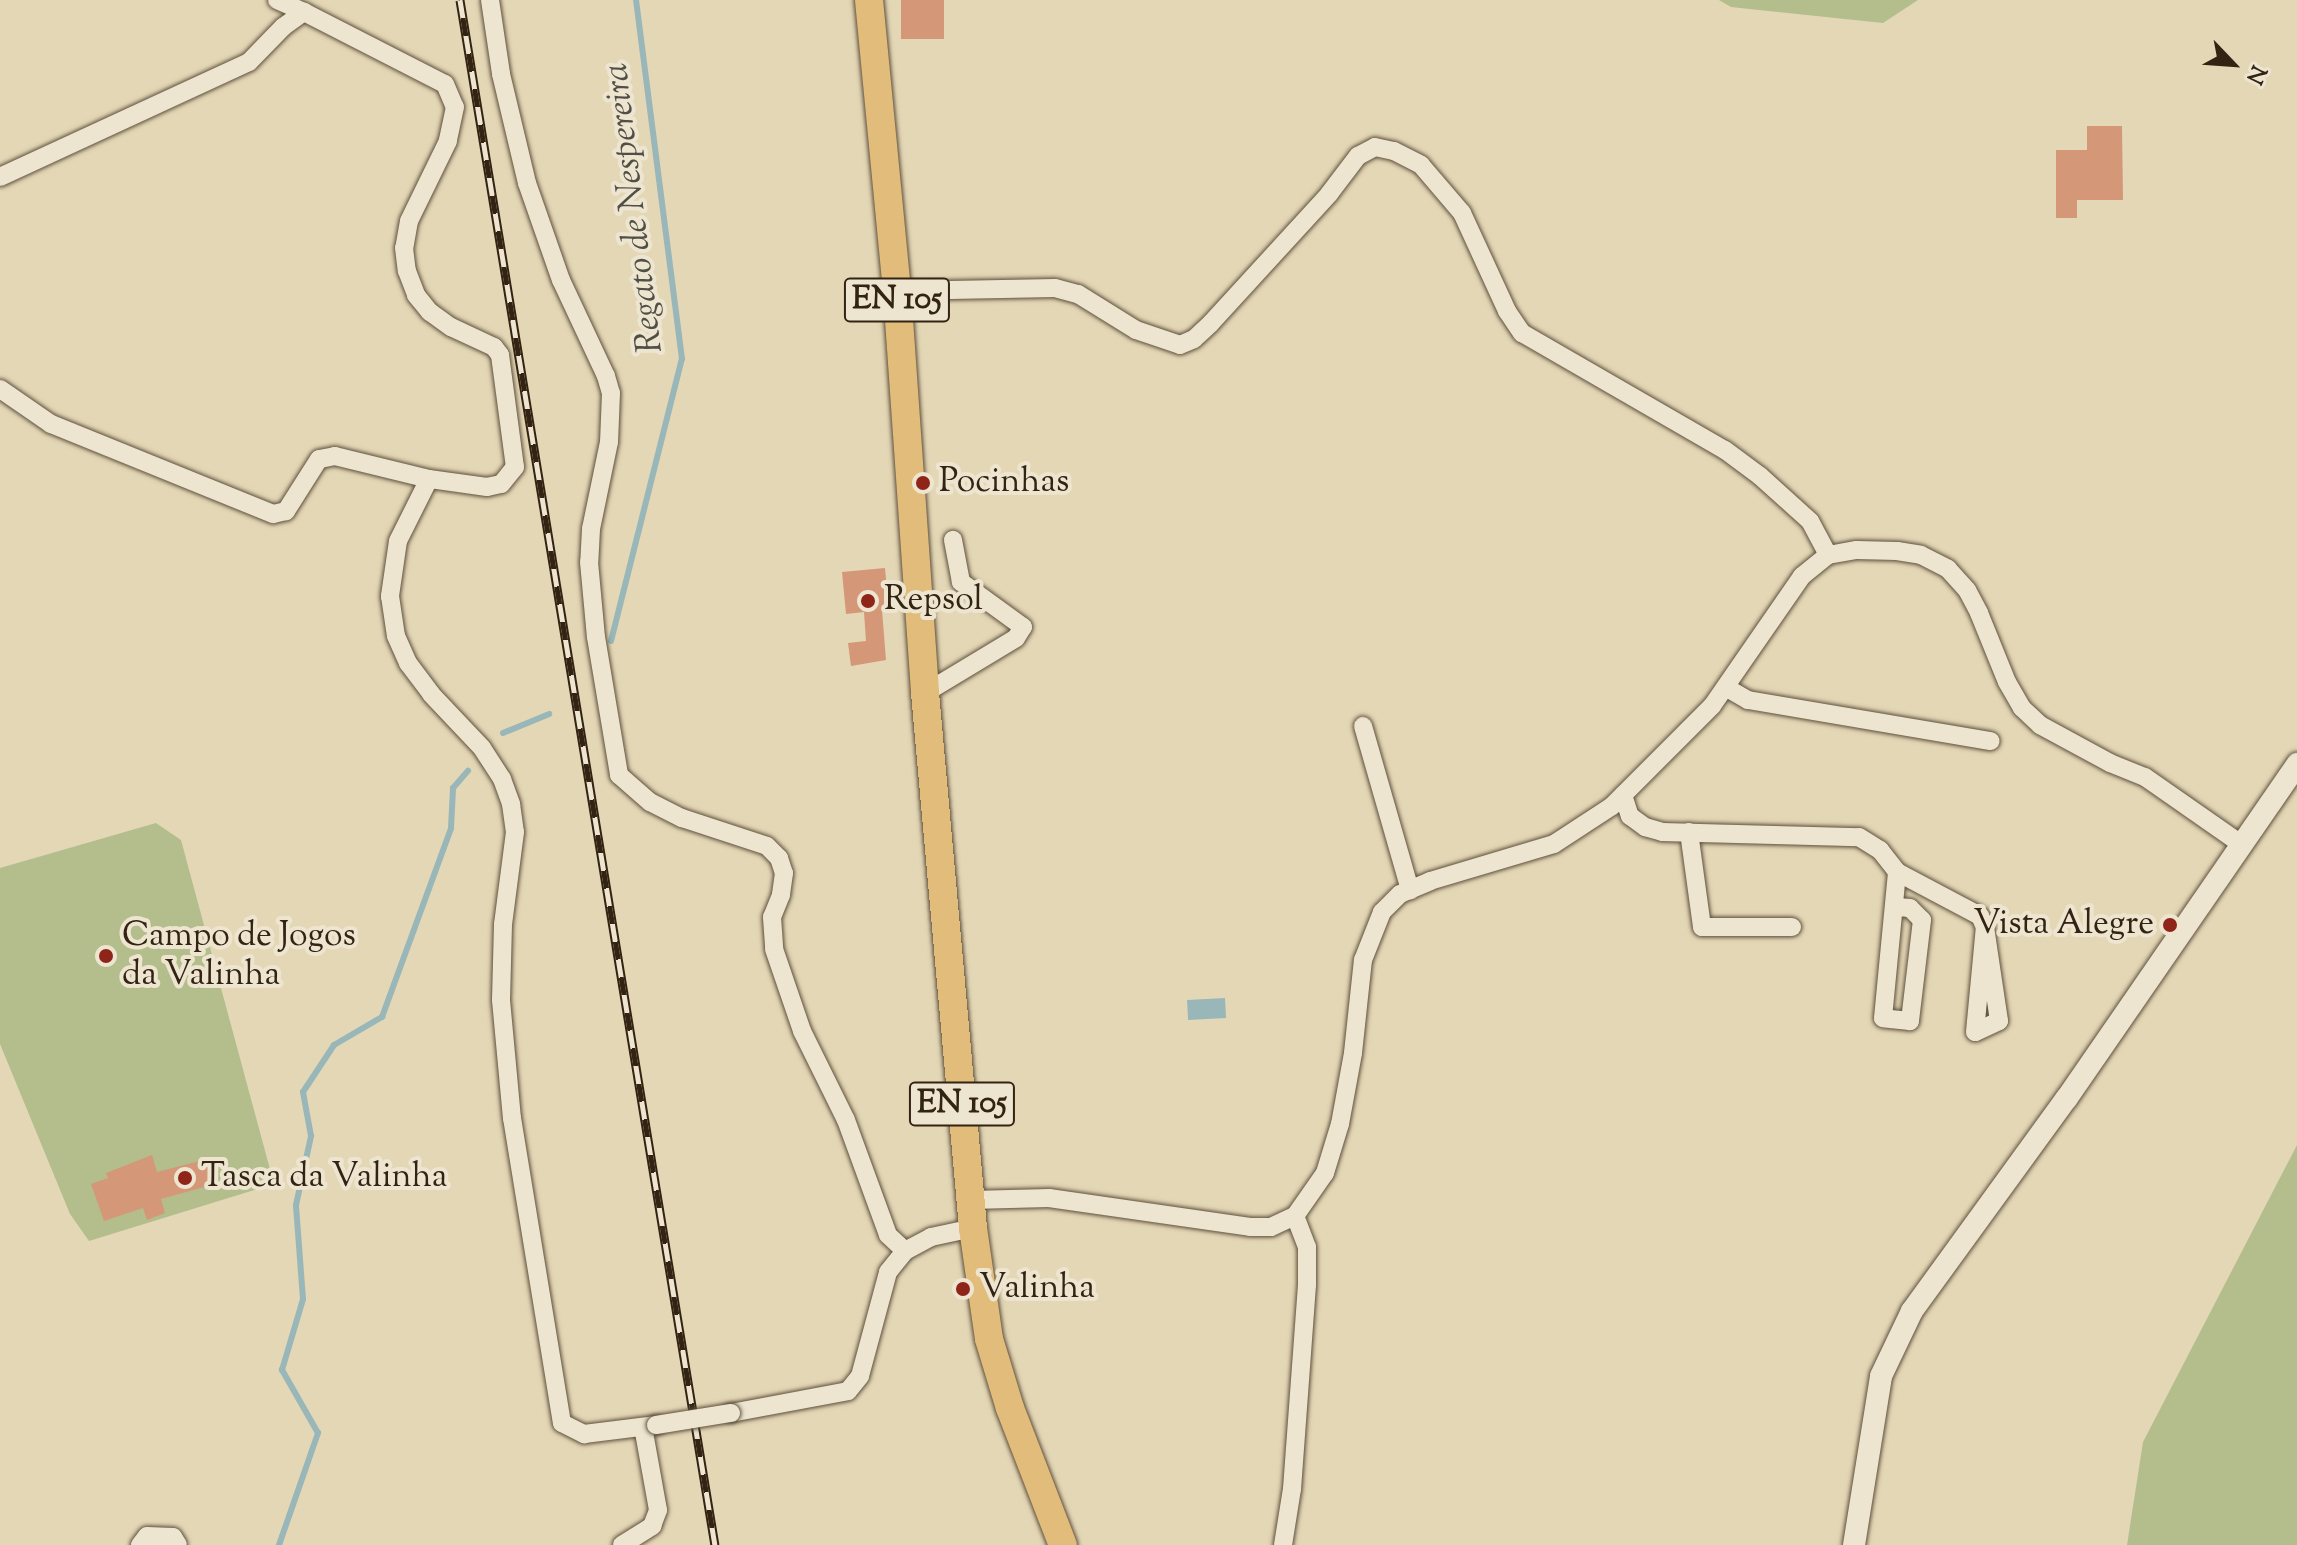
<!DOCTYPE html>
<style>
body{margin:0}
#map{position:relative;width:2297px;height:1545px;overflow:hidden;background:#e4d7b6;font-family:"Sorts Mill Goudy",serif}
div>[style]{position:absolute}
[style*='--x']{left:calc(var(--x)*1px);top:calc(var(--y)*1px);width:calc(var(--w)*1px);rotate:calc(var(--a)*1deg)}
.green>*{inset:0;background:#b4be8d}
.water>*{inset:0;background:#99b7b8;transform-origin:0 0}
.stream>*{height:6px;margin:-3px;padding:0 3px;transform-origin:3px;border-radius:3px;background:#99b7b8}
.building>*{inset:0;background:#d49777;transform-origin:0 0}
.roads{filter:drop-shadow(0 0 2px #5e503c) drop-shadow(0 0 2px #5e503c)}
.minor>*{height:18px;margin:-9px;padding:0 9px;transform-origin:9px;border-radius:9px;background:#ede5d0}
.tertiary>*{height:22px;margin:-11px;padding:0 11px;transform-origin:11px;border-radius:11px;background:#ede5d0}
.primary>*{height:28px;margin:-14px;padding:0 14px;transform-origin:14px;border-radius:14px;background:#e2bc7b}
.rail>*{height:9px;margin-top:-4.5px;transform-origin:0;background:repeating-linear-gradient(90deg,#ede5d0 0 18px,#322313 0 36px);box-sizing:border-box;border-block:2px solid #322313}
.bridges{filter:drop-shadow(0 0 2px #5e503c) drop-shadow(0 0 2px #5e503c)}
.minor-bridge>*{height:18px;margin:-9px;padding:0 9px;transform-origin:9px;border-radius:9px;background:#ede5d0}
.dots>*{width:22px;height:22px;translate:-50% -50%;box-sizing:border-box;border:4px solid #ede5d0;border-radius:50%}
span{translate:-50% -50%;white-space:nowrap;text-align:center;line-height:1.15;-webkit-text-stroke:8px #ede5d0;paint-order:stroke}
.shield-label span{padding:2px 6px;background:#ede5d0;border:2px solid;border-radius:6px;-webkit-text-stroke-width:0}
.shield-label{font-size:32px;color:#322313;font-weight:700}
.poi-label{font-size:34px;color:#322313}
.left{translate:0 -50%;text-align:left}
.right{translate:-100% -50%;text-align:right}
.water-label{font-size:36px;color:#514f45;font-style:italic}
.north{position:absolute;left:2193px;top:24px;width:80px;height:80px;-webkit-text-stroke:6px #ede5d0;paint-order:stroke;rotate:115deg;font-size:22px;font-weight:700;line-height:32px;text-align:center;color:#322313}
.north::after{content:'';display:block;margin:auto;width:28px;height:36px;background:#322313;clip-path:polygon(50% 0,100% 100%,50% 72%,0 100%)}
</style>
<div id="map">
<div class="green">
<i style="clip-path:polygon(1719px 0,1918px 0,1883px 23px,1731px 7px)"></i>
<i style="clip-path:polygon(156px 823px,181px 840px,274px 1184px,89px 1241px,70px 1214px,0 1044px,0 868px)"></i>
<i style="clip-path:polygon(2297px 1145px,2297px 1545px,2127px 1545px,2143px 1442px)"></i>
</div>
<div class="water">
<i style="left:1225px;top:998px;width:20px;height:38px;rotate:87deg"></i>
</div>
<div class="stream">
<i style="--x:611;--y:641;--w:291;--a:-75.9"></i>
<i style="--x:682;--y:359;--w:362;--a:-97.3"></i>
<i style="--x:503;--y:733;--w:50;--a:-22.4"></i>
<i style="--x:279;--y:1545;--w:119;--a:-70.8"></i>
<i style="--x:318;--y:1433;--w:73;--a:-119.7"></i>
<i style="--x:282;--y:1370;--w:74;--a:-73.5"></i>
<i style="--x:303;--y:1299;--w:94;--a:-94.3"></i>
<i style="--x:296;--y:1205;--w:71;--a:-77.7"></i>
<i style="--x:311;--y:1136;--w:45;--a:-100.3"></i>
<i style="--x:303;--y:1092;--w:56;--a:-56.6"></i>
<i style="--x:334;--y:1045;--w:56;--a:-30.3"></i>
<i style="--x:382;--y:1017;--w:201;--a:-69.9"></i>
<i style="--x:451;--y:828;--w:40;--a:-87.1"></i>
<i style="--x:453;--y:788;--w:23;--a:-49"></i>
</div>
<div class="building">
<i style="left:901px;top:0;width:43px;height:39px"></i>
<i style="clip-path:polygon(2087px 126px,2122px 126px,2123px 200px,2077px 200px,2077px 218px,2056px 218px,2056px 150px,2087px 150px)"></i>
<i style="clip-path:polygon(885px 568px,889px 610px,882px 610px,886px 660px,851px 666px,848px 643px,866px 641px,864px 612px,846px 614px,842px 572px)"></i>
<i style="clip-path:polygon(152px 1155px,157px 1172px,207px 1159px,215px 1184px,161px 1199px,165px 1213px,147px 1220px,143px 1208px,104px 1221px,91px 1184px,108px 1178px,106px 1173px)"></i>
</div>
<div class="roads">
<div class="minor">
<i style="--x:277;--y:0;--w:30;--a:24"></i>
<i style="--x:490;--y:0;--w:75;--a:81.5"></i>
<i style="--x:501;--y:74;--w:112;--a:76.6"></i>
<i style="--x:527;--y:183;--w:103;--a:70.7"></i>
<i style="--x:561;--y:280;--w:106;--a:64.9"></i>
<i style="--x:606;--y:376;--w:18;--a:74"></i>
<i style="--x:611;--y:393;--w:49;--a:92.3"></i>
<i style="--x:609;--y:442;--w:89;--a:101.7"></i>
<i style="--x:591;--y:529;--w:33;--a:93"></i>
<i style="--x:589;--y:562;--w:75;--a:84.7"></i>
<i style="--x:596;--y:637;--w:140;--a:80.5"></i>
<i style="--x:619;--y:775;--w:41;--a:41.1"></i>
<i style="--x:650;--y:802;--w:36;--a:27"></i>
<i style="--x:682;--y:818;--w:89;--a:18.2"></i>
<i style="--x:767;--y:846;--w:17;--a:45"></i>
<i style="--x:779;--y:858;--w:16;--a:72"></i>
<i style="--x:784;--y:873;--w:22;--a:98"></i>
<i style="--x:781;--y:895;--w:24;--a:112"></i>
<i style="--x:772;--y:917;--w:32;--a:86"></i>
<i style="--x:774;--y:949;--w:87;--a:71.1"></i>
<i style="--x:802;--y:1031;--w:99;--a:63.7"></i>
<i style="--x:846;--y:1120;--w:122;--a:69.9"></i>
<i style="--x:888;--y:1235;--w:23;--a:43"></i>
<i style="--x:0;--y:177;--w:274;--a:-24.8"></i>
<i style="--x:249;--y:62;--w:49;--a:-45.8"></i>
<i style="--x:283;--y:27;--w:26;--a:-36"></i>
<i style="--x:304;--y:12;--w:158;--a:27.1"></i>
<i style="--x:445;--y:84;--w:25;--a:67"></i>
<i style="--x:455;--y:107;--w:35;--a:102"></i>
<i style="--x:448;--y:141;--w:89;--a:116"></i>
<i style="--x:409;--y:221;--w:27;--a:100"></i>
<i style="--x:404;--y:248;--w:23;--a:83"></i>
<i style="--x:407;--y:271;--w:26;--a:69"></i>
<i style="--x:416;--y:295;--w:22;--a:51"></i>
<i style="--x:430;--y:312;--w:26;--a:36"></i>
<i style="--x:451;--y:327;--w:47;--a:24.9"></i>
<i style="--x:494;--y:347;--w:10;--a:53"></i>
<i style="--x:500;--y:355;--w:113;--a:82.4"></i>
<i style="--x:515;--y:467;--w:22;--a:129"></i>
<i style="--x:501;--y:484;--w:14;--a:168"></i>
<i style="--x:487;--y:487;--w:59;--a:-172.1"></i>
<i style="--x:429;--y:479;--w:97;--a:-166.3"></i>
<i style="--x:335;--y:456;--w:16;--a:169"></i>
<i style="--x:319;--y:459;--w:62;--a:122.4"></i>
<i style="--x:286;--y:511;--w:13;--a:167"></i>
<i style="--x:273;--y:514;--w:240;--a:-157.9"></i>
<i style="--x:51;--y:424;--w:62;--a:-145.5"></i>
<i style="--x:897;--y:291;--w:158;--a:-1.1"></i>
<i style="--x:1055;--y:288;--w:24;--a:15"></i>
<i style="--x:1078;--y:294;--w:68;--a:31.8"></i>
<i style="--x:1136;--y:330;--w:46;--a:18.8"></i>
<i style="--x:1180;--y:345;--w:15;--a:-23"></i>
<i style="--x:1194;--y:339;--w:23;--a:-43"></i>
<i style="--x:1211;--y:323;--w:175;--a:-47.5"></i>
<i style="--x:1329;--y:194;--w:48;--a:-52.7"></i>
<i style="--x:1358;--y:156;--w:19;--a:-28"></i>
<i style="--x:1375;--y:147;--w:19;--a:12"></i>
<i style="--x:1394;--y:151;--w:30;--a:27"></i>
<i style="--x:1421;--y:165;--w:63;--a:49.5"></i>
<i style="--x:1462;--y:213;--w:108;--a:65.3"></i>
<i style="--x:1507;--y:311;--w:27;--a:56"></i>
<i style="--x:1522;--y:333;--w:234;--a:30"></i>
<i style="--x:1725;--y:450;--w:44;--a:36.6"></i>
<i style="--x:1760;--y:476;--w:67;--a:42"></i>
<i style="--x:1810;--y:521;--w:38;--a:62"></i>
<i style="--x:429;--y:479;--w:69;--a:116.6"></i>
<i style="--x:398;--y:541;--w:56;--a:98.3"></i>
<i style="--x:390;--y:596;--w:40;--a:81.5"></i>
<i style="--x:396;--y:636;--w:30;--a:66"></i>
<i style="--x:408;--y:663;--w:39;--a:53"></i>
<i style="--x:431;--y:694;--w:74;--a:46.6"></i>
<i style="--x:482;--y:748;--w:37;--a:57"></i>
<i style="--x:502;--y:779;--w:27;--a:70"></i>
<i style="--x:511;--y:804;--w:28;--a:82"></i>
<i style="--x:515;--y:832;--w:93;--a:97.4"></i>
<i style="--x:503;--y:924;--w:76;--a:91.5"></i>
<i style="--x:501;--y:1000;--w:119;--a:84.7"></i>
<i style="--x:512;--y:1118;--w:309;--a:80.7"></i>
<i style="--x:562;--y:1423;--w:25;--a:27"></i>
<i style="--x:584;--y:1434;--w:73;--a:-7.1"></i>
<i style="--x:1727;--y:688;--w:24;--a:30"></i>
<i style="--x:1748;--y:700;--w:246;--a:9.6"></i>
<i style="--x:925;--y:693;--w:106;--a:-31.1"></i>
<i style="--x:1016;--y:638;--w:13;--a:-58"></i>
<i style="--x:1023;--y:627;--w:77;--a:-144"></i>
<i style="--x:961;--y:582;--w:43;--a:-100.8"></i>
<i style="--x:1363;--y:726;--w:171;--a:74"></i>
<i style="--x:1623;--y:795;--w:22;--a:72"></i>
<i style="--x:1630;--y:816;--w:19;--a:36"></i>
<i style="--x:1645;--y:827;--w:18;--a:16"></i>
<i style="--x:1662;--y:832;--w:197;--a:1.5"></i>
<i style="--x:1859;--y:837;--w:25;--a:32"></i>
<i style="--x:1880;--y:850;--w:28;--a:52"></i>
<i style="--x:1897;--y:872;--w:94;--a:27.9"></i>
<i style="--x:1980;--y:916;--w:12;--a:66"></i>
<i style="--x:1985;--y:927;--w:95;--a:81.5"></i>
<i style="--x:1999;--y:1021;--w:26;--a:155"></i>
<i style="--x:1975;--y:1032;--w:105;--a:-84.6"></i>
<i style="--x:1689;--y:832;--w:96;--a:82.2"></i>
<i style="--x:1702;--y:927;--w:90;--a:0"></i>
<i style="--x:1897;--y:907;--w:13;--a:4"></i>
<i style="--x:1910;--y:908;--w:17;--a:45"></i>
<i style="--x:1922;--y:920;--w:102;--a:96.8"></i>
<i style="--x:1910;--y:1021;--w:27;--a:-174"></i>
<i style="--x:1883;--y:1018;--w:147;--a:-84.5"></i>
<i style="--x:971;--y:1200;--w:78;--a:-1.5"></i>
<i style="--x:1049;--y:1198;--w:203;--a:8.2"></i>
<i style="--x:1250;--y:1227;--w:21;--a:0"></i>
<i style="--x:1271;--y:1227;--w:26;--a:-25"></i>
<i style="--x:1295;--y:1216;--w:52;--a:-55.1"></i>
<i style="--x:1325;--y:1173;--w:51;--a:-73"></i>
<i style="--x:1340;--y:1124;--w:72;--a:-79.6"></i>
<i style="--x:1353;--y:1053;--w:94;--a:-83.9"></i>
<i style="--x:1363;--y:960;--w:52;--a:-68.4"></i>
<i style="--x:1382;--y:912;--w:25;--a:-45"></i>
<i style="--x:1400;--y:894;--w:33;--a:-23"></i>
<i style="--x:1430;--y:881;--w:129;--a:-16.6"></i>
<i style="--x:1554;--y:844;--w:69;--a:-33.2"></i>
<i style="--x:1612;--y:806;--w:141;--a:-45"></i>
<i style="--x:1712;--y:706;--w:158;--a:-55.3"></i>
<i style="--x:1802;--y:576;--w:33;--a:-39"></i>
<i style="--x:1828;--y:555;--w:29;--a:-10"></i>
<i style="--x:1857;--y:550;--w:40;--a:1.4"></i>
<i style="--x:1897;--y:551;--w:24;--a:9"></i>
<i style="--x:1921;--y:555;--w:30;--a:27"></i>
<i style="--x:1948;--y:569;--w:28;--a:48"></i>
<i style="--x:1967;--y:590;--w:26;--a:62"></i>
<i style="--x:1979;--y:613;--w:74;--a:67.9"></i>
<i style="--x:2007;--y:682;--w:30;--a:60"></i>
<i style="--x:2022;--y:708;--w:25;--a:43"></i>
<i style="--x:2040;--y:725;--w:80;--a:28.5"></i>
<i style="--x:2110;--y:763;--w:38;--a:22"></i>
<i style="--x:2145;--y:777;--w:117;--a:34.9"></i>
<i style="--x:731;--y:1413;--w:119;--a:-10.6"></i>
<i style="--x:848;--y:1391;--w:19;--a:-51"></i>
<i style="--x:860;--y:1376;--w:108;--a:-74.9"></i>
<i style="--x:888;--y:1272;--w:27;--a:-51"></i>
<i style="--x:905;--y:1251;--w:30;--a:-28"></i>
<i style="--x:931;--y:1237;--w:43;--a:-12.1"></i>
<i style="--x:140;--y:1545;--w:11;--a:-52"></i>
<i style="--x:147;--y:1536;--w:26;--a:2"></i>
<i style="--x:173;--y:1537;--w:9;--a:58"></i>
<i style="--x:622;--y:1545;--w:36;--a:-32"></i>
<i style="--x:652;--y:1526;--w:17;--a:-69"></i>
<i style="--x:658;--y:1510;--w:84;--a:-100.2"></i>
<i style="--x:1283;--y:1545;--w:57;--a:-80.9"></i>
<i style="--x:1292;--y:1489;--w:205;--a:-85.8"></i>
<i style="--x:1307;--y:1285;--w:38;--a:-90"></i>
<i style="--x:1307;--y:1247;--w:33;--a:-111"></i>
</div>
<div class="tertiary">
<i style="--x:1854;--y:1545;--w:171;--a:-80.9"></i>
<i style="--x:1881;--y:1376;--w:72;--a:-64.5"></i>
<i style="--x:1912;--y:1311;--w:263;--a:-54"></i>
<i style="--x:2067;--y:1098;--w:406;--a:-55.4"></i>
</div>
<div class="primary">
<i style="--x:869;--y:0;--w:292;--a:84.5"></i>
<i style="--x:897;--y:291;--w:403;--a:86"></i>
<i style="--x:925;--y:693;--w:537;--a:84.87"></i>
<i style="--x:973;--y:1228;--w:112;--a:81.8"></i>
<i style="--x:989;--y:1339;--w:72;--a:73.1"></i>
<i style="--x:1010;--y:1408;--w:147;--a:68.9"></i>
</div>
</div>
<div class="rail">
<i style="--x:460;--y:0;--w:1566;--a:80.63"></i>
</div>
<div class="bridges">
<div class="minor-bridge">
<i style="--x:656;--y:1425;--w:76;--a:-9.1"></i>
</div>
</div>
<div class="dots">
<i style="left:923px;top:483px;background:#8f2418"></i>
<i style="left:868px;top:601px;background:#8f2418"></i>
<i style="left:2170px;top:925px;background:#8f2418"></i>
<i style="left:106px;top:956px;background:#8f2418"></i>
<i style="left:185px;top:1178px;background:#8f2418"></i>
<i style="left:963px;top:1289px;background:#8f2418"></i>
</div>
<div class="shield-label">
<span style="left:897px;top:300px">EN 105</span>
<span style="left:962px;top:1104px">EN 105</span>
</div>
<div class="poi-label">
<span class="left" style="left:939px;top:483px">Pocinhas</span>
<span class="left" style="left:884px;top:601px">Repsol</span>
<span class="right" style="left:2154px;top:925px">Vista Alegre</span>
<span class="left" style="left:122px;top:956px">Campo de Jogos<br>da Valinha</span>
<span class="left" style="left:201px;top:1178px">Tasca da Valinha</span>
<span class="left" style="left:979px;top:1289px">Valinha</span>
</div>
<div class="water-label">
<span style="left:635px;top:208px;rotate:-97deg">Regato de Nespereira</span>
</div>
<div class="north">N</div>
</div>
